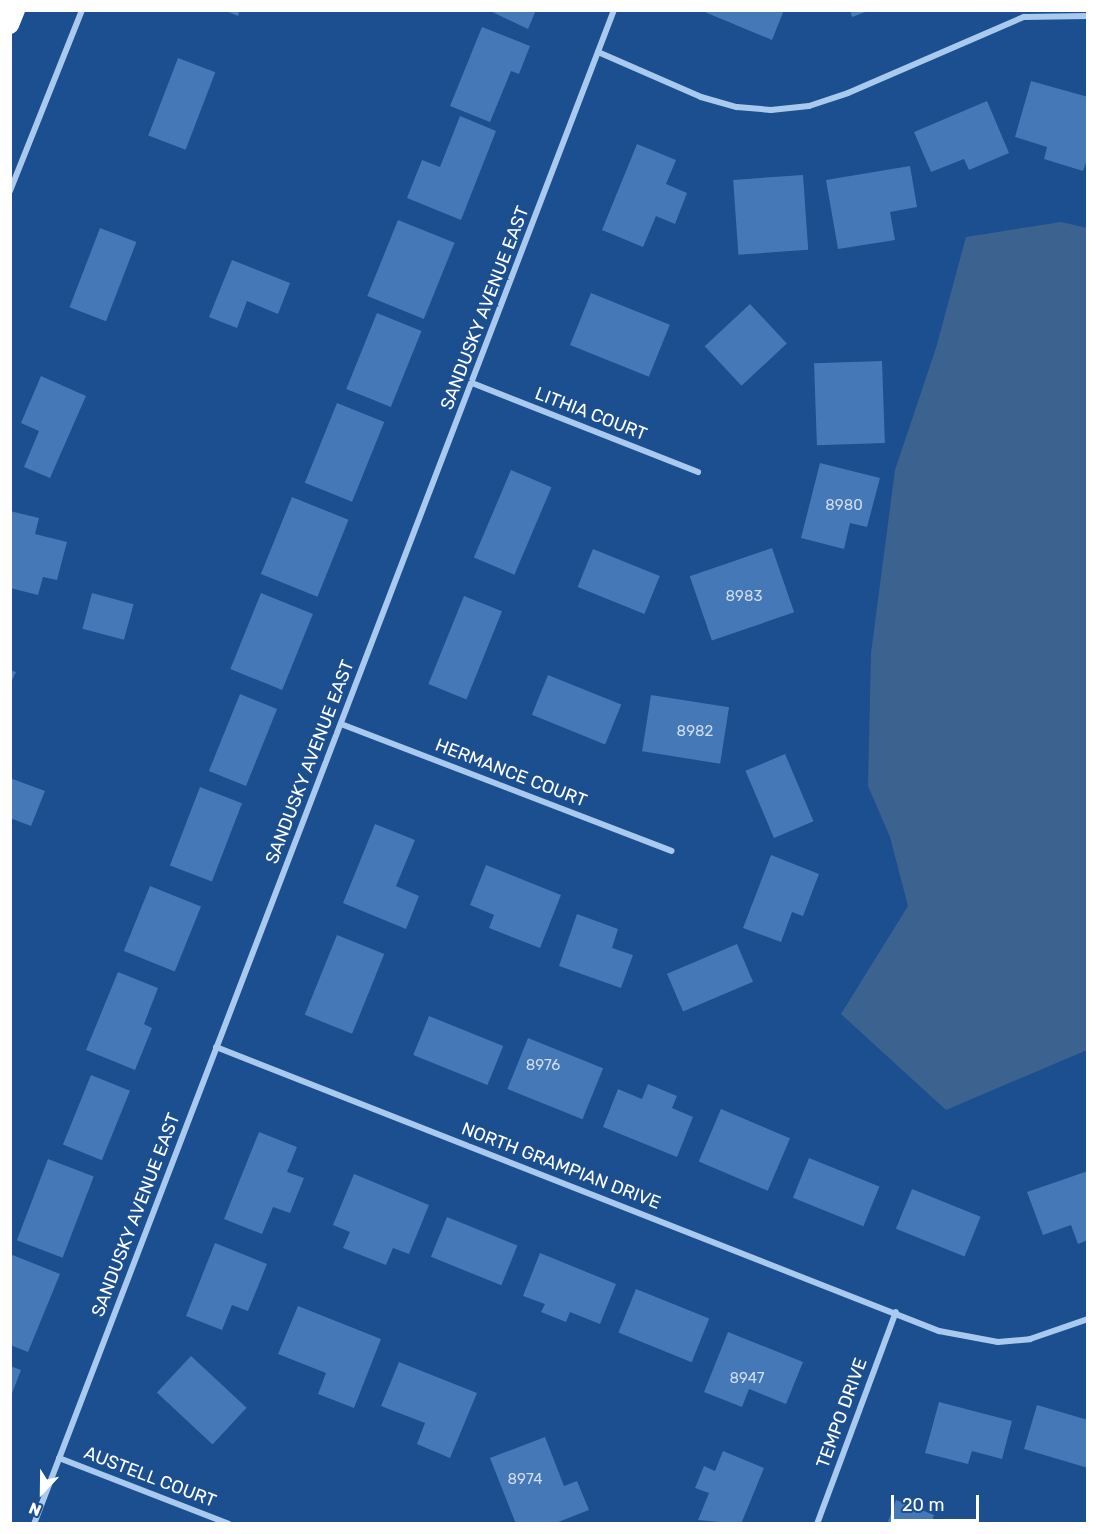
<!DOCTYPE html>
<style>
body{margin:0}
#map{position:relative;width:1098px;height:1534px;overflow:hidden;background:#1b4f8f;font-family:Rubik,sans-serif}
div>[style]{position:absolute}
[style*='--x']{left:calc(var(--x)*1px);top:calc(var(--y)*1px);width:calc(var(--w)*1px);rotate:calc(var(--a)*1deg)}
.water>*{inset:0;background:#3c6290}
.building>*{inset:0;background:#4478b7;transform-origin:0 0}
.street>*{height:6px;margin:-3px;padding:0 3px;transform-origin:3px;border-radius:3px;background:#a9c9ee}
.highway>*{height:18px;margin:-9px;padding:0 9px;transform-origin:9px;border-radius:9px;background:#fff}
span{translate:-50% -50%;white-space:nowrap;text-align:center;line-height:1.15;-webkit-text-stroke:6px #1b4f8f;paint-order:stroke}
.number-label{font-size:15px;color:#d0dded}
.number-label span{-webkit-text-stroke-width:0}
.street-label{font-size:18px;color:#fff}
.frame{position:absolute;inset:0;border:12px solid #fff;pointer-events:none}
.north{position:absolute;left:12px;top:1462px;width:60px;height:60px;-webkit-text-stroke:4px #1b4f8f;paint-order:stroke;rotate:202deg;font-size:16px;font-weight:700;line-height:24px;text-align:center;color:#fff}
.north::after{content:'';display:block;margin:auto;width:21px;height:27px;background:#fff;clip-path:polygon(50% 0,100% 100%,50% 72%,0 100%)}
.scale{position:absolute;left:891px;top:1495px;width:88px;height:27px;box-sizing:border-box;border:3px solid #fff;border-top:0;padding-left:8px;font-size:18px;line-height:21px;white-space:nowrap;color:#fff;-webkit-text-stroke:4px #1b4f8f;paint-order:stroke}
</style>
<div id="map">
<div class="water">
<i style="clip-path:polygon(1061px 222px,1088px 228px,1087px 1050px,946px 1110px,841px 1014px,908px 906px,890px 837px,868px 786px,871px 653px,895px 470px,936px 348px,966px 237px)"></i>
</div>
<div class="building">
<i style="clip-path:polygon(223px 10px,240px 10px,238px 16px)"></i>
<i style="clip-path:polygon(488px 10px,536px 10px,528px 29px)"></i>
<i style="clip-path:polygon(700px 10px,784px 10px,772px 40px)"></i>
<i style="clip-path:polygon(850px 10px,868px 10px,868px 11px,852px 17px)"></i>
<i style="clip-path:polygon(482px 27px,530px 46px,519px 74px,511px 71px,490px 122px,450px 106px)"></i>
<i style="left:178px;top:58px;width:40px;height:83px;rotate:21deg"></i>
<i style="clip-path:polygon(1031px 81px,1088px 97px,1088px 157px,1083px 171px,1044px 159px,1047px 147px,1015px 137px)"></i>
<i style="clip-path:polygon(987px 101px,1009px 153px,969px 170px,964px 159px,931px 172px,914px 132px)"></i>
<i style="clip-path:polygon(460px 116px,496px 131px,461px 220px,407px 198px,422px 160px,440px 167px)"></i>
<i style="clip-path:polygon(637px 144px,676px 160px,666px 184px,687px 193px,675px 224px,656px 216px,643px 247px,602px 230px)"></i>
<i style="clip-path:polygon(910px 166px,917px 207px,890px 212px,895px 240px,838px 249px,826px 180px)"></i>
<i style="left:803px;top:175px;width:75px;height:70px;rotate:86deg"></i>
<i style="left:398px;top:220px;width:61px;height:82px;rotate:22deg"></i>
<i style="left:100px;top:228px;width:39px;height:85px;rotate:21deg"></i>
<i style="clip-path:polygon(232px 260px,290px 283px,278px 314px,247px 301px,237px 328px,209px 317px)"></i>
<i style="left:591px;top:293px;width:85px;height:56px;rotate:22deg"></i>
<i style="left:750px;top:304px;width:54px;height:62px;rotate:47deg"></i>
<i style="left:377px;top:313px;width:48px;height:82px;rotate:22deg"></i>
<i style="left:882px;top:361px;width:82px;height:68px;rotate:88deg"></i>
<i style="clip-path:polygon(41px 376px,86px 396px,50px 478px,24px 467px,39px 431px,21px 423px)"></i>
<i style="left:337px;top:403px;width:51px;height:86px;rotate:22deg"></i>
<i style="clip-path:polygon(820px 463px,880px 478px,867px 527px,850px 523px,844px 549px,801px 538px)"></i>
<i style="left:511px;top:470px;width:44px;height:95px;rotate:23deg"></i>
<i style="left:292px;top:497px;width:61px;height:83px;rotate:22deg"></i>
<i style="clip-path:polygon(10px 511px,39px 518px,35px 534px,67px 542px,57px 580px,43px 577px,38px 595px,10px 588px)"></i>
<i style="left:772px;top:548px;width:68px;height:87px;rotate:71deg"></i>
<i style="left:593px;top:549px;width:72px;height:41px;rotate:22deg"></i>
<i style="left:92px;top:593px;width:43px;height:37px;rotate:15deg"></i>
<i style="left:261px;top:593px;width:56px;height:82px;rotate:22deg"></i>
<i style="left:464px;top:596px;width:41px;height:95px;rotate:22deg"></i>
<i style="clip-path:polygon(10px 670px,16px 672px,10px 685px)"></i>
<i style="left:548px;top:675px;width:79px;height:43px;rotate:22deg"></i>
<i style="left:240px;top:694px;width:40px;height:83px;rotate:22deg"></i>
<i style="left:651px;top:695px;width:79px;height:57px;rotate:9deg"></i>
<i style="left:785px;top:754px;width:73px;height:43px;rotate:67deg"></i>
<i style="clip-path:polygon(10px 778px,45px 791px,31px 826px,10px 818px)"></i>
<i style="left:200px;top:787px;width:45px;height:84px;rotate:21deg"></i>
<i style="clip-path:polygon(375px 824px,415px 840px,396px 886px,419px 896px,406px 929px,343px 903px)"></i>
<i style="clip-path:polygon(771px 855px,819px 874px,803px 916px,792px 912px,781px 942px,743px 928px)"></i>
<i style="clip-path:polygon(486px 865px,561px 895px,540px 948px,489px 928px,494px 915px,470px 905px)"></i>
<i style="left:150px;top:886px;width:55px;height:70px;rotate:22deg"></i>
<i style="clip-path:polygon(577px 914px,618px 929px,612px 948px,633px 955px,621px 988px,559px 966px)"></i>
<i style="left:337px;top:935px;width:51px;height:86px;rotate:22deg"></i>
<i style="left:737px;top:944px;width:41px;height:76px;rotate:67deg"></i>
<i style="clip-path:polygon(118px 972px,158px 988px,144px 1024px,152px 1028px,135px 1070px,86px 1050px)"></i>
<i style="left:429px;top:1016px;width:80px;height:42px;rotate:22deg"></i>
<i style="left:528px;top:1038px;width:81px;height:55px;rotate:22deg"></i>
<i style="left:91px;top:1075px;width:42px;height:75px;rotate:22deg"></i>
<i style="clip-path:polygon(648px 1084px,677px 1096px,672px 1108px,693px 1117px,677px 1157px,603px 1127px,618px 1089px,642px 1099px)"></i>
<i style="left:721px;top:1109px;width:75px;height:57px;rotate:23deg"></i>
<i style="clip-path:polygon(259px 1132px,297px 1147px,287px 1172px,304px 1178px,290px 1213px,273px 1207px,262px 1234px,224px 1219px)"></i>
<i style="left:809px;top:1158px;width:76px;height:43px;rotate:22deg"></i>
<i style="left:48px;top:1159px;width:49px;height:87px;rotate:21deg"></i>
<i style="clip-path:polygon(1088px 1171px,1088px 1240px,1078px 1244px,1071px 1225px,1043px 1235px,1027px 1192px)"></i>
<i style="clip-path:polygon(354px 1174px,429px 1205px,409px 1254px,393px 1248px,386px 1265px,343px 1248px,350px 1232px,333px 1225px)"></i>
<i style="left:912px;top:1189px;width:74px;height:43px;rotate:22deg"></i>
<i style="left:447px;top:1217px;width:76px;height:43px;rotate:22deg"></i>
<i style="clip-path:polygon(215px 1243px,267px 1264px,248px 1311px,232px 1305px,222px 1330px,186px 1316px)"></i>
<i style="clip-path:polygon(540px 1253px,616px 1284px,600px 1324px,570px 1312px,566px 1322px,541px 1312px,545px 1304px,523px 1296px)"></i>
<i style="clip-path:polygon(10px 1254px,60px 1274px,28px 1352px,10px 1345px)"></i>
<i style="left:636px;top:1289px;width:79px;height:47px;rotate:22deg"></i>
<i style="clip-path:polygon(298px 1306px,381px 1339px,354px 1408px,318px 1394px,326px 1373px,278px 1354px)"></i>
<i style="clip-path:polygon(728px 1332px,803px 1362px,786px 1404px,749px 1389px,742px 1407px,704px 1392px)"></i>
<i style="left:191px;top:1356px;width:76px;height:50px;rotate:43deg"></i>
<i style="clip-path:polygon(399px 1362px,477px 1393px,450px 1458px,417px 1444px,425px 1423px,381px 1406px)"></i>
<i style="clip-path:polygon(10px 1366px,21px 1370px,11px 1396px,10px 1396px)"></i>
<i style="clip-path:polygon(939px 1402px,1012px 1421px,1002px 1459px,972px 1451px,968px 1464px,925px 1453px)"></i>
<i style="clip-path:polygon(1037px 1405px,1088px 1420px,1088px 1468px,1024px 1449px)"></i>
<i style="clip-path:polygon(545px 1437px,564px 1486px,577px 1481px,589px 1510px,553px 1524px,516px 1524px,490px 1458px)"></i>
<i style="clip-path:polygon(723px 1451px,764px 1468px,741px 1524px,698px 1520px,709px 1493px,695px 1488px,704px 1466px,715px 1471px)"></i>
<i style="clip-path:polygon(896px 1500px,934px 1515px,931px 1524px,887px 1524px)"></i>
</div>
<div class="street">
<i style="--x:598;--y:52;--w:112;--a:23.6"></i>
<i style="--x:701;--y:97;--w:37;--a:16"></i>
<i style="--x:737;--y:107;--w:34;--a:5"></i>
<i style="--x:771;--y:110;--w:38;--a:-6"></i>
<i style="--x:809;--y:106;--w:41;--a:-18.4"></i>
<i style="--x:848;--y:93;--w:192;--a:-23.4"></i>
<i style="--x:1024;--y:17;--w:64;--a:-0.9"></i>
<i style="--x:10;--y:191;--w:195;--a:-68.3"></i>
<i style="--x:472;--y:383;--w:243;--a:21.5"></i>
<i style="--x:341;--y:724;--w:354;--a:21"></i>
<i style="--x:216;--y:1047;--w:777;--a:21.45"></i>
<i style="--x:939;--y:1331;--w:60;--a:10.6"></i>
<i style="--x:998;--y:1342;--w:32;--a:-5"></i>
<i style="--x:1030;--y:1339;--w:61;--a:-19"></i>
<i style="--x:59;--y:1458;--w:182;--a:21.2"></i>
<i style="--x:34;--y:1524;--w:1621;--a:-69.04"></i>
<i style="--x:817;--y:1524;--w:226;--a:-69.6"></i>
</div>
<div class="highway">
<i style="--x:10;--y:25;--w:16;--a:-68"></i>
</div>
<div class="number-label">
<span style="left:844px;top:506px">8980</span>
<span style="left:744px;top:597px">8983</span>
<span style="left:695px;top:732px">8982</span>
<span style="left:543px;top:1066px">8976</span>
<span style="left:747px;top:1379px">8947</span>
<span style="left:525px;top:1480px">8974</span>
</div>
<div class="street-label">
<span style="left:485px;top:308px;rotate:-69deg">SANDUSKY AVENUE EAST</span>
<span style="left:591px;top:414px;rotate:21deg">LITHIA COURT</span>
<span style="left:310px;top:762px;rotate:-69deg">SANDUSKY AVENUE EAST</span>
<span style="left:511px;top:773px;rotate:21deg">HERMANCE COURT</span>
<span style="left:561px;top:1166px;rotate:21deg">NORTH GRAMPIAN DRIVE</span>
<span style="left:136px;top:1215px;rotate:-69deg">SANDUSKY AVENUE EAST</span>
<span style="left:842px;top:1413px;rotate:-70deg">TEMPO DRIVE</span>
<span style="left:150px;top:1477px;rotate:21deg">AUSTELL COURT</span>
</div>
<div class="frame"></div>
<div class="north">N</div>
<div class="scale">20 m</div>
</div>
